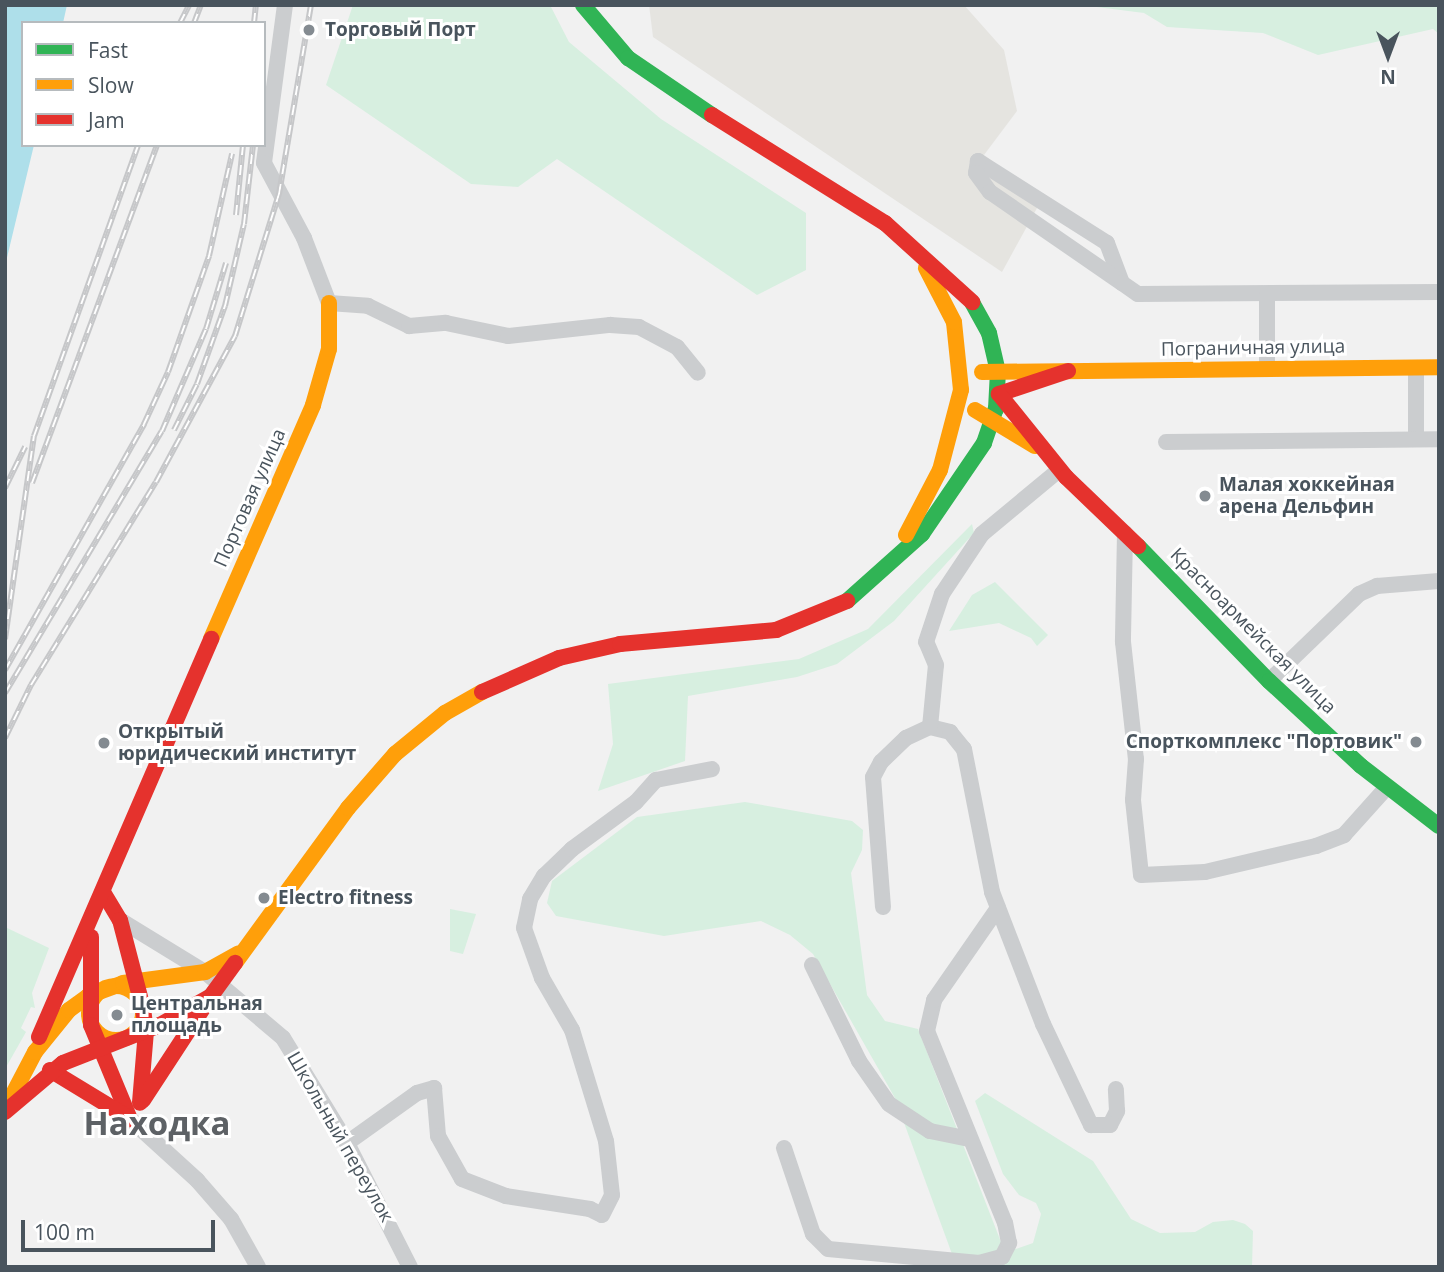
<!DOCTYPE html>
<meta charset="utf-8">
<style>
body{margin:0}
#map{position:relative;width:1444px;height:1272px;overflow:hidden;background:#f1f1f1;font-family:"Open Sans",sans-serif}
div>[style]{position:absolute}
[style*='--x']{left:calc(var(--x)*1px);top:calc(var(--y)*1px);width:calc(var(--w)*1px);rotate:calc(var(--a)*1deg)}
.commercial>*{inset:0;background:#e5e4e0}
.green>*{inset:0;background:#d7efe0}
.water>*{inset:0;background:#aedfea}
.street>*{height:16px;margin:-8px;padding:0 8px;transform-origin:8px;border-radius:8px;background:#cbcdcf}
.fast>*{height:16px;margin:-8px;padding:0 8px;transform-origin:8px;border-radius:8px;background:#30b455}
.slow>*{height:16px;margin:-8px;padding:0 8px;transform-origin:8px;border-radius:8px;background:#ff9f0a}
.slow>.ring{margin:-8px;padding:0;box-sizing:content-box;background:none;border:16px solid #ff9f0a;border-radius:50%}
.jam>*{height:16px;margin:-8px;padding:0 8px;transform-origin:8px;border-radius:8px;background:#e5322d}
.rail>*{height:6px;margin-top:-3px;transform-origin:0;background:repeating-linear-gradient(90deg,#fff 0 10px,#c6c7c9 0 20px);box-sizing:border-box;border-block:2px solid #c6c7c9}
.dots>*{width:19px;height:19px;translate:-50% -50%;box-sizing:border-box;border:4px solid #fff;border-radius:50%}
span{translate:-50% -50%;white-space:nowrap;text-align:center;line-height:1.15;-webkit-text-stroke:6px #fff;paint-order:stroke}
.poi-label{font-size:19px;color:#49545d;font-weight:700}
.left{translate:0 -50%;text-align:left}
.right{translate:-100% -50%;text-align:right}
.street-label{font-size:19px;color:#49545d}
.town-label{font-size:33px;color:#5d6165;font-weight:700}
.frame{position:absolute;inset:0;border:7px solid #49545d;pointer-events:none}
.legend{position:absolute;left:21px;top:21px;width:245px;height:126px;box-sizing:border-box;background:#fff;border:2px solid #b6bbbe;margin:0;padding:9px 12px;list-style:none;font-size:21px;color:#49545d}
.legend li{display:flex;align-items:center;gap:14px;height:35px}
.legend b{width:35px;border:2px solid #b6bbbe}
.north{position:absolute;left:1353px;top:21px;width:70px;height:70px;-webkit-text-stroke:5px #fff;paint-order:stroke;rotate:180deg;font-size:19px;font-weight:700;line-height:28px;text-align:center;color:#49545d}
.north::after{content:'';display:block;margin:auto;width:24px;height:32px;background:#49545d;clip-path:polygon(50% 0,100% 100%,50% 72%,0 100%)}
.scale{position:absolute;left:21px;top:1220px;width:194px;height:32px;box-sizing:border-box;border:4px solid #49545d;border-top:0;padding-left:9px;font-size:21px;line-height:24px;white-space:nowrap;color:#49545d;-webkit-text-stroke:5px #fff;paint-order:stroke}
</style>
<div id="map">
<div class="commercial">
<i style="clip-path:polygon(649px 5px,964px 5px,1004px 50px,1017px 111px,984px 155px,1042px 199px,1002px 272px,653px 37px)"></i>
</div>
<div class="green">
<i style="clip-path:polygon(353px 5px,550px 5px,569px 42px,661px 119px,806px 213px,806px 270px,757px 295px,557px 159px,518px 187px,471px 184px,326px 85px)"></i>
<i style="clip-path:polygon(1081px 5px,1439px 5px,1439px 34px,1433px 29px,1318px 55px,1263px 33px,1167px 27px,1144px 13px)"></i>
<i style="clip-path:polygon(972px 524px,974px 533px,894px 621px,837px 664px,797px 677px,688px 696px,685px 761px,598px 791px,613px 744px,608px 684px,799px 659px,868px 629px)"></i>
<i style="clip-path:polygon(995px 582px,1048px 635px,1037px 646px,1031px 638px,999px 623px,949px 631px,972px 595px)"></i>
<i style="clip-path:polygon(745px 802px,852px 821px,863px 830px,862px 850px,851px 873px,867px 995px,885px 1021px,918px 1029px,1001px 1242px,1016px 1249px,1033px 1243px,1041px 1214px,1036px 1203px,1019px 1195px,1003px 1174px,975px 1101px,985px 1093px,1093px 1161px,1131px 1219px,1160px 1233px,1195px 1232px,1213px 1222px,1233px 1220px,1245px 1224px,1253px 1231px,1252px 1267px,947px 1267px,956px 1265px,895px 1098px,813px 954px,790px 935px,761px 921px,664px 936px,556px 916px,547px 903px,552px 881px,637px 817px)"></i>
<i style="clip-path:polygon(450px 909px,476px 914px,463px 954px,450px 951px)"></i>
<i style="clip-path:polygon(5px 927px,49px 948px,32px 993px,35px 1008px,31px 1007px,21px 1028px,26px 1032px,5px 1069px)"></i>
</div>
<div class="water">
<i style="clip-path:polygon(5px 5px,67px 5px,63px 23px,23px 23px,23px 145px,34px 145px,5px 266px)"></i>
</div>
<div class="street">
<i style="--x:285;--y:5;--w:159;--a:97.6"></i>
<i style="--x:264;--y:163;--w:85;--a:61.9"></i>
<i style="--x:304;--y:238;--w:70;--a:69"></i>
<i style="--x:329;--y:303;--w:39;--a:4"></i>
<i style="--x:368;--y:306;--w:46;--a:26"></i>
<i style="--x:409;--y:326;--w:37;--a:-5"></i>
<i style="--x:446;--y:323;--w:63;--a:11.8"></i>
<i style="--x:508;--y:336;--w:103;--a:-6.2"></i>
<i style="--x:610;--y:325;--w:29;--a:4"></i>
<i style="--x:639;--y:327;--w:43;--a:27.8"></i>
<i style="--x:677;--y:347;--w:33;--a:51"></i>
<i style="--x:1122;--y:283;--w:43;--a:-110.6"></i>
<i style="--x:1107;--y:243;--w:153;--a:-147.6"></i>
<i style="--x:978;--y:161;--w:12;--a:99"></i>
<i style="--x:976;--y:173;--w:24;--a:54"></i>
<i style="--x:990;--y:192;--w:160;--a:34.6"></i>
<i style="--x:1122;--y:283;--w:19;--a:35"></i>
<i style="--x:1138;--y:294;--w:301;--a:-0.4"></i>
<i style="--x:1267;--y:294;--w:74;--a:90"></i>
<i style="--x:1416;--y:368;--w:71;--a:90"></i>
<i style="--x:1166;--y:442;--w:273;--a:-0.6"></i>
<i style="--x:1125;--y:533;--w:109;--a:91.1"></i>
<i style="--x:1123;--y:642;--w:118;--a:83.7"></i>
<i style="--x:1136;--y:759;--w:41;--a:94.2"></i>
<i style="--x:1133;--y:800;--w:75;--a:83.9"></i>
<i style="--x:1141;--y:875;--w:64;--a:-2.7"></i>
<i style="--x:1205;--y:872;--w:114;--a:-13.2"></i>
<i style="--x:1316;--y:846;--w:30;--a:-21"></i>
<i style="--x:1344;--y:835;--w:64;--a:-48.1"></i>
<i style="--x:1269;--y:681;--w:125;--a:-44"></i>
<i style="--x:1359;--y:594;--w:20;--a:-24"></i>
<i style="--x:1377;--y:586;--w:62;--a:-4.6"></i>
<i style="--x:930;--y:727;--w:21;--a:14"></i>
<i style="--x:950;--y:732;--w:22;--a:51"></i>
<i style="--x:964;--y:749;--w:146;--a:78.9"></i>
<i style="--x:992;--y:892;--w:142;--a:68.9"></i>
<i style="--x:1043;--y:1024;--w:112;--a:64.6"></i>
<i style="--x:1091;--y:1125;--w:19;--a:0"></i>
<i style="--x:1110;--y:1125;--w:16;--a:-63"></i>
<i style="--x:1117;--y:1111;--w:22;--a:-93"></i>
<i style="--x:930;--y:727;--w:62;--a:-84.5"></i>
<i style="--x:936;--y:665;--w:25;--a:-113"></i>
<i style="--x:926;--y:642;--w:51;--a:-71.6"></i>
<i style="--x:942;--y:594;--w:72;--a:-56.3"></i>
<i style="--x:982;--y:534;--w:100;--a:-39.7"></i>
<i style="--x:883;--y:907;--w:130;--a:-94.4"></i>
<i style="--x:873;--y:777;--w:17;--a:-62"></i>
<i style="--x:881;--y:762;--w:35;--a:-44"></i>
<i style="--x:906;--y:738;--w:26;--a:-25"></i>
<i style="--x:120;--y:920;--w:100;--a:31.5"></i>
<i style="--x:205;--y:972;--w:102;--a:40.2"></i>
<i style="--x:283;--y:1038;--w:123;--a:58.6"></i>
<i style="--x:347;--y:1143;--w:139;--a:63.1"></i>
<i style="--x:812;--y:965;--w:107;--a:63.9"></i>
<i style="--x:859;--y:1061;--w:52;--a:55.1"></i>
<i style="--x:889;--y:1104;--w:49;--a:33.4"></i>
<i style="--x:930;--y:1131;--w:41;--a:11.3"></i>
<i style="--x:130;--y:1119;--w:91;--a:42.3"></i>
<i style="--x:197;--y:1180;--w:52;--a:48.9"></i>
<i style="--x:231;--y:1219;--w:55;--a:60.6"></i>
<i style="--x:347;--y:1143;--w:86;--a:-35.5"></i>
<i style="--x:417;--y:1093;--w:18;--a:-16"></i>
<i style="--x:434;--y:1088;--w:48;--a:85.2"></i>
<i style="--x:438;--y:1136;--w:49;--a:60.8"></i>
<i style="--x:462;--y:1179;--w:47;--a:21.1"></i>
<i style="--x:506;--y:1196;--w:85;--a:8.8"></i>
<i style="--x:590;--y:1209;--w:13;--a:27"></i>
<i style="--x:602;--y:1215;--w:22;--a:-63"></i>
<i style="--x:612;--y:1195;--w:54;--a:-96.3"></i>
<i style="--x:606;--y:1141;--w:116;--a:-107"></i>
<i style="--x:572;--y:1030;--w:60;--a:-120"></i>
<i style="--x:542;--y:978;--w:53;--a:-109.8"></i>
<i style="--x:524;--y:928;--w:30;--a:-78"></i>
<i style="--x:530;--y:899;--w:27;--a:-59"></i>
<i style="--x:544;--y:876;--w:39;--a:-44"></i>
<i style="--x:572;--y:849;--w:79;--a:-36.3"></i>
<i style="--x:636;--y:802;--w:30;--a:-48"></i>
<i style="--x:656;--y:780;--w:57;--a:-11.1"></i>
<i style="--x:784;--y:1148;--w:91;--a:71.4"></i>
<i style="--x:813;--y:1234;--w:21;--a:45"></i>
<i style="--x:828;--y:1249;--w:152;--a:5.3"></i>
<i style="--x:979;--y:1263;--w:24;--a:-15"></i>
<i style="--x:1002;--y:1257;--w:16;--a:-63"></i>
<i style="--x:1009;--y:1243;--w:20;--a:-101"></i>
<i style="--x:1005;--y:1223;--w:207;--a:-112.1"></i>
<i style="--x:927;--y:1031;--w:32;--a:-77"></i>
<i style="--x:934;--y:1000;--w:112;--a:-55.2"></i>
</div>
<div class="fast">
<i style="--x:583;--y:5;--w:70;--a:49.7"></i>
<i style="--x:628;--y:58;--w:102;--a:34.2"></i>
<i style="--x:1138;--y:546;--w:188;--a:45.9"></i>
<i style="--x:1269;--y:681;--w:125;--a:42.7"></i>
<i style="--x:1361;--y:766;--w:98;--a:37.6"></i>
<i style="--x:847;--y:601;--w:101;--a:-41.8"></i>
<i style="--x:922;--y:534;--w:110;--a:-55.7"></i>
<i style="--x:984;--y:443;--w:36;--a:-71"></i>
<i style="--x:996;--y:409;--w:37;--a:-87"></i>
<i style="--x:998;--y:372;--w:40;--a:-103"></i>
<i style="--x:989;--y:333;--w:35;--a:-119"></i>
</div>
<div class="slow">
<i style="--x:982;--y:372;--w:457;--a:-0.6"></i>
<i style="--x:975;--y:410;--w:70;--a:31"></i>
<i style="--x:906;--y:535;--w:73;--a:-62.4"></i>
<i style="--x:940;--y:470;--w:83;--a:-75.3"></i>
<i style="--x:961;--y:390;--w:68;--a:-95.9"></i>
<i style="--x:954;--y:322;--w:61;--a:-117.4"></i>
<i style="--x:211;--y:639;--w:255;--a:-66.4"></i>
<i style="--x:313;--y:405;--w:58;--a:-74.1"></i>
<i style="--x:329;--y:349;--w:46;--a:-90"></i>
<i style="--x:235;--y:963;--w:192;--a:-53.9"></i>
<i style="--x:348;--y:808;--w:72;--a:-49"></i>
<i style="--x:395;--y:754;--w:65;--a:-39.4"></i>
<i style="--x:445;--y:713;--w:43;--a:-29.6"></i>
<i class="ring" style="left:89px;top:986px;width:38px;height:38px"></i>
<i style="--x:12;--y:1096;--w:50;--a:-62.4"></i>
<i style="--x:35;--y:1052;--w:54;--a:-51"></i>
<i style="--x:69;--y:1010;--w:24;--a:-36"></i>
<i style="--x:88;--y:996;--w:37;--a:-20"></i>
<i style="--x:123;--y:983;--w:83;--a:-7.6"></i>
<i style="--x:205;--y:972;--w:38;--a:-29"></i>
</div>
<div class="jam">
<i style="--x:712;--y:115;--w:204;--a:32"></i>
<i style="--x:885;--y:223;--w:118;--a:42.2"></i>
<i style="--x:1068;--y:371;--w:73;--a:161.6"></i>
<i style="--x:999;--y:394;--w:107;--a:51.1"></i>
<i style="--x:1066;--y:477;--w:100;--a:43.8"></i>
<i style="--x:482;--y:692;--w:84;--a:-23.8"></i>
<i style="--x:559;--y:658;--w:63;--a:-12.9"></i>
<i style="--x:620;--y:644;--w:157;--a:-5.1"></i>
<i style="--x:776;--y:630;--w:77;--a:-22.2"></i>
<i style="--x:103;--y:892;--w:33;--a:59"></i>
<i style="--x:120;--y:920;--w:91;--a:75.4"></i>
<i style="--x:143;--y:1008;--w:23;--a:83"></i>
<i style="--x:146;--y:1031;--w:72;--a:94.8"></i>
<i style="--x:91;--y:937;--w:88;--a:90"></i>
<i style="--x:91;--y:1025;--w:102;--a:67.5"></i>
<i style="--x:39;--y:1037;--w:434;--a:-66.6"></i>
<i style="--x:50;--y:1070;--w:92;--a:31.3"></i>
<i style="--x:143;--y:1100;--w:124;--a:-56.8"></i>
<i style="--x:5;--y:1112;--w:76;--a:-40.2"></i>
<i style="--x:63;--y:1063;--w:104;--a:-21.4"></i>
<i style="--x:160;--y:1025;--w:59;--a:-29.6"></i>
<i style="--x:211;--y:996;--w:41;--a:-54"></i>
</div>
<div class="rail">
<i style="--x:180;--y:23;--w:20;--a:-63"></i>
<i style="--x:194;--y:23;--w:19;--a:-69"></i>
<i style="--x:254;--y:23;--w:18;--a:-84"></i>
<i style="--x:236;--y:215;--w:70;--a:-84.3"></i>
<i style="--x:174;--y:430;--w:51;--a:-63.4"></i>
<i style="--x:197;--y:384;--w:83;--a:-70.3"></i>
<i style="--x:225;--y:306;--w:84;--a:-77"></i>
<i style="--x:244;--y:224;--w:80;--a:-83.5"></i>
<i style="--x:32;--y:483;--w:360;--a:-69.7"></i>
<i style="--x:5;--y:488;--w:46;--a:-64"></i>
<i style="--x:5;--y:639;--w:205;--a:-81.9"></i>
<i style="--x:34;--y:436;--w:309;--a:-70.3"></i>
<i style="--x:5;--y:670;--w:283;--a:-60.5"></i>
<i style="--x:144;--y:424;--w:57;--a:-65.2"></i>
<i style="--x:168;--y:372;--w:123;--a:-70.5"></i>
<i style="--x:209;--y:256;--w:105;--a:-77.3"></i>
<i style="--x:5;--y:693;--w:305;--a:-59.1"></i>
<i style="--x:162;--y:431;--w:111;--a:-66.7"></i>
<i style="--x:206;--y:329;--w:69;--a:-73.1"></i>
<i style="--x:5;--y:738;--w:59;--a:-63.9"></i>
<i style="--x:31;--y:685;--w:238;--a:-58.4"></i>
<i style="--x:156;--y:482;--w:166;--a:-61.6"></i>
<i style="--x:235;--y:336;--w:149;--a:-72.8"></i>
<i style="--x:279;--y:194;--w:192;--a:-80.4"></i>
</div>
<div class="dots">
<i style="left:309px;top:30px;background:#848b91"></i>
<i style="left:1205px;top:496px;background:#848b91"></i>
<i style="left:1416px;top:742px;background:#848b91"></i>
<i style="left:104px;top:743px;background:#848b91"></i>
<i style="left:264px;top:898px;background:#848b91"></i>
<i style="left:117px;top:1015px;background:#848b91"></i>
</div>
<div class="poi-label">
<span class="left" style="left:325px;top:30px">Торговый Порт</span>
<span class="left" style="left:1219px;top:496px">Малая хоккейная<br>арена Дельфин</span>
<span class="left" style="left:118px;top:743px">Открытый<br>юридический институт</span>
<span class="right" style="left:1402px;top:742px">Спорткомплекс "Портовик"</span>
<span class="left" style="left:278px;top:898px">Electro fitness</span>
<span class="left" style="left:131px;top:1015px">Центральная<br>площадь</span>
</div>
<div class="street-label">
<span style="left:1253px;top:348px;rotate:-1deg">Пограничная улица</span>
<span style="left:250px;top:498px;rotate:-66deg">Портовая улица</span>
<span style="left:1253px;top:631px;rotate:45deg">Красноармейская улица</span>
<span style="left:340px;top:1137px;rotate:60deg">Школьный переулок</span>
</div>
<div class="town-label">
<span style="left:157px;top:1123px">Находка</span>
</div>
<div class="frame"></div>
<ul class="legend">
<li><b style="height:9px;background:#30b455"></b>Fast</li>
<li><b style="height:9px;background:#ff9f0a"></b>Slow</li>
<li><b style="height:9px;background:#e5322d"></b>Jam</li>
</ul>
<div class="north">N</div>
<div class="scale">100 m</div>
</div>
